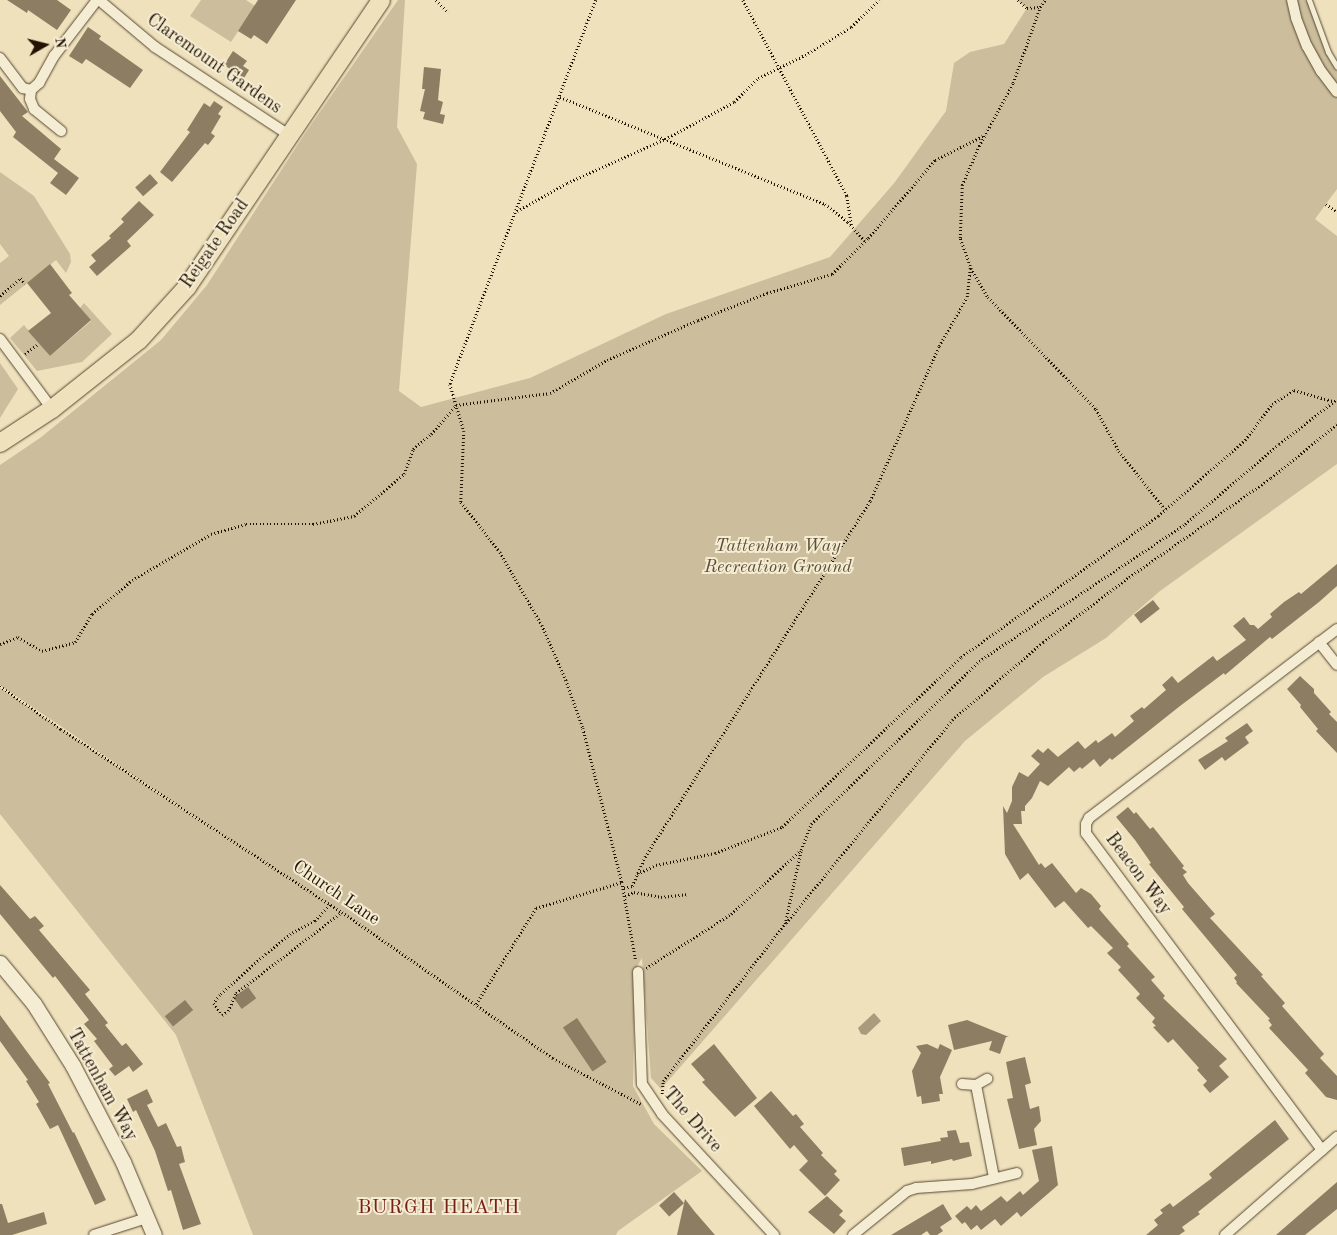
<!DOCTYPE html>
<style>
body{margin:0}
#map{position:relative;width:1337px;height:1235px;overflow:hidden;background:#eee1bc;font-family:"Old Standard TT",serif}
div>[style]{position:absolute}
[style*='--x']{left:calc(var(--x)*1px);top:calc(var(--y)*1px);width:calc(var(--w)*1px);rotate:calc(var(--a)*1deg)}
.green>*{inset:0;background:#ccbe9c}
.water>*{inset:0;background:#a99b7d}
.building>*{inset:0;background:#8d7e63;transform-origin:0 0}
.path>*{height:2.5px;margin-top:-1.25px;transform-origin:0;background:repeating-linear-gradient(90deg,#241302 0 1px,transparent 0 3.5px)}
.roads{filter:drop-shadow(0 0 1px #564630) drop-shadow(0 0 1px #564630)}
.service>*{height:5px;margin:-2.5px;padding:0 2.5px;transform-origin:2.5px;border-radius:2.5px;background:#f4ecd3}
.minor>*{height:10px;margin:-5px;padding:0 5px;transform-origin:5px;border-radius:5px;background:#f4ecd3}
.secondary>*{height:15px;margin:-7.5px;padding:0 7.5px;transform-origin:7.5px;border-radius:7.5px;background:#f4ecd3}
.trunk>*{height:18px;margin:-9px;padding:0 9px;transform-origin:9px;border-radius:9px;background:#eee1bc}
span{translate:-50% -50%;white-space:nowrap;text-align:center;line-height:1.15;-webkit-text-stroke:4px #f4ecd3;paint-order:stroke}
.street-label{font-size:18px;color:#241302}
.park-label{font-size:18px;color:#5f4f38;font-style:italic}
.quarter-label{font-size:20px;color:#7a1f14;letter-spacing:1px}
.north{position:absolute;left:20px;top:20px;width:50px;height:50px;-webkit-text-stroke:4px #f4ecd3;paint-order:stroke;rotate:82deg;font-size:14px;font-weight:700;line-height:20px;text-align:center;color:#241302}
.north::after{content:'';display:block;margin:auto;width:18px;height:22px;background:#241302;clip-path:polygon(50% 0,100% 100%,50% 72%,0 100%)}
</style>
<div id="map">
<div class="green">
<i style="clip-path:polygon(201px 0,246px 0,255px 6px,231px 42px,190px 16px)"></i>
<i style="clip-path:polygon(398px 0,405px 0,397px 127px,417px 164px,399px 391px,421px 407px,530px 378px,666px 314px,830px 257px,895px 182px,946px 111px,954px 63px,970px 52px,1004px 44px,1027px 8px,1017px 0,1309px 0,1328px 52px,1337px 67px,1337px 189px,1315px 219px,1337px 236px,1337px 464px,1160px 591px,1106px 638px,1043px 677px,965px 741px,661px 1089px,651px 1078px,642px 958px,635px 970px,633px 1086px,654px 1124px,702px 1171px,618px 1231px,616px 1235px,253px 1235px,176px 1035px,0 814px,0 688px,242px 849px,0 685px,0 465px,40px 438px,161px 340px,207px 285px,306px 132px)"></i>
<i style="clip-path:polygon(0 172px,34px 196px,70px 254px,71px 262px,66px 273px,56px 260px,0 305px,0 263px,9px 256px,0 244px)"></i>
<i style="clip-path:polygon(84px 303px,112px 334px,82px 362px,37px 371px,10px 338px,24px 325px,50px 356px,91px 321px,80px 308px)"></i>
<i style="clip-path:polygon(0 363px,18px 389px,0 418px)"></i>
</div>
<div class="water">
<i style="clip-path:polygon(874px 1013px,881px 1021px,866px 1035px,861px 1034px,858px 1028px)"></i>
</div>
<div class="building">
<i style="clip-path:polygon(7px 0,57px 0,71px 10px,57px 30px,28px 10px,27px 13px)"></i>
<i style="clip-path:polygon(258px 0,296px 0,267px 44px,254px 35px,251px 39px,238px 31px)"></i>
<i style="clip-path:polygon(88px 27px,101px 36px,99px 39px,143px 70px,130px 88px,86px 59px,82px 64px,69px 56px)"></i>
<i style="clip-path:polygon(233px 51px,247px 61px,243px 66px,249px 70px,244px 78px,224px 65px)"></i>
<i style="clip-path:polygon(424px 67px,441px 69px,438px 100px,443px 102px,440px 114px,445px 115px,443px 124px,423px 119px,425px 112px,420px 111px,425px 89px,422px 89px)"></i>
<i style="clip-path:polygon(0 76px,28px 112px,22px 116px,61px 149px,54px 159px,79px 178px,66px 195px,50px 183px,58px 173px,13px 137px,16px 132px,0 111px)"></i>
<i style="clip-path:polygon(214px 101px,223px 107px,218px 114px,221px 116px,211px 133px,215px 136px,208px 145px,205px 143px,172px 182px,160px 172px,190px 132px,187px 130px,204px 103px,210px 107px)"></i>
<i style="left:150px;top:174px;width:12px;height:20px;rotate:48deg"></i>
<i style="clip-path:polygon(139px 201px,154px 215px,127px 241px,131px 246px,97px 276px,89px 267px,96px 261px,91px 255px,111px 238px,109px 236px,124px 222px,121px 219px)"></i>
<i style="clip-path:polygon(50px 264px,72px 293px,69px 295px,91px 320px,50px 356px,28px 331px,51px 313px,27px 283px)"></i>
<i style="clip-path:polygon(1337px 564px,1337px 586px,1319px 602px,1272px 639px,1270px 637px,1225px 675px,1224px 673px,1180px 706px,1112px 760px,1110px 758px,1100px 767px,1094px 759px,1082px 769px,1080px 767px,1074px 772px,1069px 767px,1048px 786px,1040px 781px,1032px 798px,1025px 806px,1025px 811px,1021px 811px,1022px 824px,1013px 824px,1039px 865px,1041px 863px,1045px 868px,1052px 863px,1076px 893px,1081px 888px,1091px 894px,1101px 906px,1099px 909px,1129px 944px,1127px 946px,1155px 977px,1151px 980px,1165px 996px,1163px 998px,1227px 1059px,1219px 1066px,1229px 1077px,1210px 1093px,1203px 1085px,1207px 1081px,1197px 1070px,1199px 1068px,1173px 1039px,1168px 1043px,1153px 1027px,1156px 1026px,1152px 1022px,1155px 1018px,1136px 998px,1140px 994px,1118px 970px,1121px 967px,1107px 953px,1113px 948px,1091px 926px,1088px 928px,1064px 901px,1055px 908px,1028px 873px,1020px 880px,1005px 854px,1003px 806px,1007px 813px,1012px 801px,1012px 787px,1019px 772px,1028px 777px,1040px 764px,1031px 756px,1038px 749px,1043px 753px,1048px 748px,1058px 757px,1078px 741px,1085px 749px,1096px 740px,1098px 743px,1112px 733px,1115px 737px,1134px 721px,1130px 716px,1142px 707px,1144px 709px,1166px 690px,1162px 685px,1172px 676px,1178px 683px,1213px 656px,1217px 661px,1246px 640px,1233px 626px,1244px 617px,1250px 625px,1254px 625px,1258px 629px,1272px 617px,1270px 614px,1284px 602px,1299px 592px,1301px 594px)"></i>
<i style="left:1153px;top:600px;width:11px;height:24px;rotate:52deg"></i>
<i style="clip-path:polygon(1300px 676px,1314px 689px,1314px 693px,1331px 712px,1329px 714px,1337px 722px,1337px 753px,1316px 731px,1318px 729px,1300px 707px,1301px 705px,1287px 689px)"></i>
<i style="clip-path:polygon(1247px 723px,1253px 731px,1245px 737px,1249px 743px,1225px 761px,1222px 757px,1205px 770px,1198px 760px,1228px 741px,1225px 738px)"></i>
<i style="clip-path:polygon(1128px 807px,1134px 814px,1136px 812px,1150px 829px,1153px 827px,1184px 866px,1182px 868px,1187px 872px,1183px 875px,1188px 883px,1215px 914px,1210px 918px,1263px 975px,1261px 976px,1285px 1003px,1282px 1006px,1324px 1054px,1320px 1058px,1337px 1076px,1337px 1100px,1326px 1097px,1305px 1073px,1308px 1070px,1269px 1028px,1272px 1025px,1268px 1020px,1270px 1019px,1236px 983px,1237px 982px,1234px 978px,1237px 975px,1182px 909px,1184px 907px,1149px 864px,1151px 863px,1135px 840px,1116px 817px)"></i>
<i style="clip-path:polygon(0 885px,30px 919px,35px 916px,44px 926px,39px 930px,90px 990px,85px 994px,108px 1023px,105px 1025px,122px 1046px,126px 1043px,143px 1064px,133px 1072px,129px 1066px,115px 1076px,109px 1069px,113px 1066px,94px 1041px,97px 1039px,84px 1024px,89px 1020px,55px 976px,53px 978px,0 914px)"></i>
<i style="left:248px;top:987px;width:14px;height:18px;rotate:54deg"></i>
<i style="left:185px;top:1000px;width:13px;height:26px;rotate:51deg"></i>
<i style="clip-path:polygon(0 1015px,50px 1083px,48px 1084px,73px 1133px,74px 1132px,106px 1200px,95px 1205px,58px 1125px,50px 1129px,36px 1104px,39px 1102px,26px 1081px,28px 1080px,0 1041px)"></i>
<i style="left:577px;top:1018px;width:53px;height:17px;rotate:56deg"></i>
<i style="clip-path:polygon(967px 1020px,1009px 1037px,1006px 1037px,1000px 1054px,989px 1050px,992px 1041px,954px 1050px,948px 1025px)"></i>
<i style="clip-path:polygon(714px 1044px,757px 1098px,735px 1117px,702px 1082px,705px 1080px,691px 1064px)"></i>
<i style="clip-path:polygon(927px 1044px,938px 1049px,940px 1044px,952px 1050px,940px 1077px,943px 1094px,939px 1094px,940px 1101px,922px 1104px,921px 1096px,917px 1097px,912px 1071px,921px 1053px,916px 1046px)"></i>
<i style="clip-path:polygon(1025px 1057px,1031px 1083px,1025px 1085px,1030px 1109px,1039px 1106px,1041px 1121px,1034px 1129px,1037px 1145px,1019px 1149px,1007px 1099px,1013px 1098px,1006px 1062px)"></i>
<i style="clip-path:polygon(147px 1089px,153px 1102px,147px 1105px,158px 1127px,166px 1123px,177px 1147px,181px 1146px,185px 1162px,179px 1164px,201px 1224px,183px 1230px,171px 1190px,168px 1191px,155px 1151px,136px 1110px,133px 1112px,127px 1099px)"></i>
<i style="clip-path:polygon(771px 1091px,793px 1116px,796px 1114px,804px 1124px,800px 1127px,823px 1153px,821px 1155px,837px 1171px,834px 1174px,840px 1180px,825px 1196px,799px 1170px,808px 1161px,794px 1145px,790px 1149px,754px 1106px)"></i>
<i style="clip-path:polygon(1275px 1120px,1289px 1139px,1198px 1212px,1200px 1214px,1182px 1227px,1185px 1231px,1179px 1235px,1146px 1235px,1158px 1225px,1154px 1220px,1163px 1213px,1160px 1210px,1170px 1203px,1173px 1207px,1212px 1178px,1209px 1174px)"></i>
<i style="clip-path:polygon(956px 1130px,960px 1143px,969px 1142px,972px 1156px,953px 1161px,952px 1159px,931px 1164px,931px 1161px,904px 1166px,901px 1148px,941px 1141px,940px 1138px,948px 1137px,947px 1131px)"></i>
<i style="clip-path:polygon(1052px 1146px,1058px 1185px,1021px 1217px,1017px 1212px,1001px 1226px,995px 1219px,981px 1230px,977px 1225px,971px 1230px,965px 1222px,962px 1224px,955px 1216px,967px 1206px,971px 1210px,976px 1205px,981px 1211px,1001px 1196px,1007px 1202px,1020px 1191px,1023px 1195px,1039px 1181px,1032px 1150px)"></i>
<i style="clip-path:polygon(1337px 1182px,1337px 1209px,1305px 1235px,1276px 1235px)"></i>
<i style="left:674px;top:1192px;width:15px;height:20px;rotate:48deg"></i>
<i style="clip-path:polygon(827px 1196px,843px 1211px,839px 1215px,846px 1221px,834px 1234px,808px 1212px)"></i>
<i style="clip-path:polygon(685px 1199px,695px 1212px,715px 1235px,677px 1235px)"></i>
<i style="clip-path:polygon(0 1204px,2px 1204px,8px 1223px,44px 1212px,47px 1224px,12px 1235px,0 1235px)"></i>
<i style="clip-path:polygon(943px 1204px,952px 1219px,940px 1227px,943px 1231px,937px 1235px,930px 1235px,927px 1231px,921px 1235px,891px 1235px)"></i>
</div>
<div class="path">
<i style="--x:436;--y:0;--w:17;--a:45"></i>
<i style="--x:596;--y:0;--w:411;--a:110.8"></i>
<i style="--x:450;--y:384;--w:49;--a:73.4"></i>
<i style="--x:464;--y:431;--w:71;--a:92.4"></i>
<i style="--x:461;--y:502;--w:63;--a:52"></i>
<i style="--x:500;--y:552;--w:84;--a:60.1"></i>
<i style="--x:542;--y:625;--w:60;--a:66.4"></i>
<i style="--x:566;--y:680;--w:51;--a:70.5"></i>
<i style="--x:583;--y:728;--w:159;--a:75.8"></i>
<i style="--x:622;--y:882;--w:80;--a:80"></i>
<i style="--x:743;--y:0;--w:222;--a:62"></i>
<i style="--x:847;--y:196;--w:30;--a:81"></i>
<i style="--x:1018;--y:0;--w:12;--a:42"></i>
<i style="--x:1027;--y:8;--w:13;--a:-4"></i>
<i style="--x:560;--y:97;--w:286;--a:22"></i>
<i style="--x:825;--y:204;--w:29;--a:38"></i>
<i style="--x:848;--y:222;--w:25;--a:48"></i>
<i style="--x:1326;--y:204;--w:14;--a:36"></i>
<i style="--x:517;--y:211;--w:57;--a:-29.2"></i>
<i style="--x:567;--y:183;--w:107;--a:-24.2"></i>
<i style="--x:665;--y:139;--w:78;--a:-28.2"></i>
<i style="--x:734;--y:102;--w:34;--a:-45"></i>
<i style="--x:758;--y:78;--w:52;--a:-26.1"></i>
<i style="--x:805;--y:55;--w:54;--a:-31.3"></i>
<i style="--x:851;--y:27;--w:39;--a:-44"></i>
<i style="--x:971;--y:268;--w:34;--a:60"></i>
<i style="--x:988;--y:297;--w:156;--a:46"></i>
<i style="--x:1096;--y:409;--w:48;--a:61.3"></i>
<i style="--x:1119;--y:451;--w:74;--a:51.6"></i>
<i style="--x:0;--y:296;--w:28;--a:-41"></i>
<i style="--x:21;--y:278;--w:7;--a:56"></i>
<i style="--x:25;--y:354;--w:16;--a:-38"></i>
<i style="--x:0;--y:644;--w:19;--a:-21"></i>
<i style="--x:18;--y:637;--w:28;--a:30"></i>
<i style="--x:42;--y:651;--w:34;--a:-15"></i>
<i style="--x:75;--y:642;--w:33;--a:-59"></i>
<i style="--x:92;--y:614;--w:52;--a:-40.4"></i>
<i style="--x:132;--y:580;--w:91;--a:-30.2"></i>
<i style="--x:211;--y:534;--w:36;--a:-16"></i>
<i style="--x:246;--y:524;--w:67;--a:0"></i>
<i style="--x:313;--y:524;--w:42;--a:-11"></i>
<i style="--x:354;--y:516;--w:65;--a:-40"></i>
<i style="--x:404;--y:474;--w:27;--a:-70"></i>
<i style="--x:413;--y:449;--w:23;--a:-40"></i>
<i style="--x:431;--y:434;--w:38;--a:-49"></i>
<i style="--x:456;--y:405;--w:95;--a:-7.3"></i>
<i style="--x:550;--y:393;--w:66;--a:-30.1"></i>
<i style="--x:607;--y:360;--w:99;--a:-23.7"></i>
<i style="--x:698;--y:320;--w:74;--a:-21.4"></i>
<i style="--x:767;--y:293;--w:68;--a:-16.3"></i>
<i style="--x:832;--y:274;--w:51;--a:-45"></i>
<i style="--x:868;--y:238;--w:103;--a:-49.3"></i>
<i style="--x:935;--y:160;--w:56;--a:-26.6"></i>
<i style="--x:0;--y:686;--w:75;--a:35.2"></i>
<i style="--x:61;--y:729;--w:335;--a:33.1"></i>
<i style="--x:342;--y:912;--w:257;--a:34.7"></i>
<i style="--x:553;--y:1058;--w:99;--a:27.6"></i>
<i style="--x:637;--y:874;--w:21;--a:-25"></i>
<i style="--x:656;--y:865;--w:60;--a:-11.5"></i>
<i style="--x:715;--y:853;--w:72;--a:-21.2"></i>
<i style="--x:782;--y:827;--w:247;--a:-43.5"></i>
<i style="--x:961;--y:657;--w:242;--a:-35.6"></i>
<i style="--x:1158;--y:516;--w:116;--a:-41.1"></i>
<i style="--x:1245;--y:440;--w:45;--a:-53.1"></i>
<i style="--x:1272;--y:404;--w:26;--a:-32"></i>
<i style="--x:1294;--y:390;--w:40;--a:16"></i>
<i style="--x:624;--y:888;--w:8;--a:-14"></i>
<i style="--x:632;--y:886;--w:32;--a:-66"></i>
<i style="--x:645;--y:857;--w:421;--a:-57.7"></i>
<i style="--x:870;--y:501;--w:170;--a:-66"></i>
<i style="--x:939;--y:346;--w:56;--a:-60.3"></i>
<i style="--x:967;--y:297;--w:31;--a:-84"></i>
<i style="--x:970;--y:266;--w:30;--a:-110"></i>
<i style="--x:960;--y:238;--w:53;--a:-87.8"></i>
<i style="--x:962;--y:185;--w:43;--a:-66.4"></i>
<i style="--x:979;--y:146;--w:72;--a:-61.6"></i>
<i style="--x:1013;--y:83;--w:81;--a:-70.4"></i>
<i style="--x:1040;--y:7;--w:9;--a:-54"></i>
<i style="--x:625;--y:896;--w:10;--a:-24"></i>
<i style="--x:634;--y:892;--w:27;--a:10"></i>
<i style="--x:661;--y:897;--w:28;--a:-6"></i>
<i style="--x:330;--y:905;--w:22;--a:133"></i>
<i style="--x:315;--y:921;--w:27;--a:152"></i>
<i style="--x:291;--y:934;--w:32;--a:141"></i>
<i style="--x:266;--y:954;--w:62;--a:138.3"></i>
<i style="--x:220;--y:995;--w:10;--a:127"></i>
<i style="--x:214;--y:1003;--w:14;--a:56"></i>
<i style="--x:222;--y:1015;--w:7;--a:-34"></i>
<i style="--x:228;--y:1011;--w:20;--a:-66"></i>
<i style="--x:236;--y:993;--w:133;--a:-37.4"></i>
<i style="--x:786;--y:923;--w:262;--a:-50.7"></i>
<i style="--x:952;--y:720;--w:120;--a:-40.6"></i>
<i style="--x:1043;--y:642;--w:108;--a:-37.1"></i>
<i style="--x:1129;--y:577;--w:173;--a:-34.9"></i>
<i style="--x:1271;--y:478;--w:85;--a:-39.3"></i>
<i style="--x:646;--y:968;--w:101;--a:-32.4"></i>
<i style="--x:731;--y:914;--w:93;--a:-42.4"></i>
<i style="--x:476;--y:1004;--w:113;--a:-58"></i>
<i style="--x:536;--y:908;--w:90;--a:-16.8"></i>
<i style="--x:662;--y:1094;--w:13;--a:-86"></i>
<i style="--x:663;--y:1081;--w:199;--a:-52.2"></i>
<i style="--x:785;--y:924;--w:76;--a:-77.8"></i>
<i style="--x:801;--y:850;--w:28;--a:-69"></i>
<i style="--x:811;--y:824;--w:234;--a:-44.1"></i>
<i style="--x:979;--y:661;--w:247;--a:-33.6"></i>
<i style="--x:1185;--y:524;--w:123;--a:-40.4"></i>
<i style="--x:1279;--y:444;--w:73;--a:-37.8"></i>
</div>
<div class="roads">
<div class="service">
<i style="--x:1309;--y:0;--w:55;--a:69.9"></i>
<i style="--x:1328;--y:52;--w:17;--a:59"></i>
</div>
<div class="minor">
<i style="--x:99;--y:0;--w:73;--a:40"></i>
<i style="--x:155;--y:47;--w:160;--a:33.3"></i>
<i style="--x:1292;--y:0;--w:18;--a:77"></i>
<i style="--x:1296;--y:18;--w:30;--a:69"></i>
<i style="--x:1307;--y:46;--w:29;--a:61"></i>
<i style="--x:1321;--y:71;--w:26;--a:53"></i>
<i style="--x:0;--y:58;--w:38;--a:53"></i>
<i style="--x:23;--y:88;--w:8;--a:14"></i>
<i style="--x:31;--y:90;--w:11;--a:-41"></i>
<i style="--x:39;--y:83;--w:31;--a:-61"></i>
<i style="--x:54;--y:56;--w:71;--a:-52.5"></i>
<i style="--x:31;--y:90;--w:9;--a:96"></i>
<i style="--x:30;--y:99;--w:11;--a:68"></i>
<i style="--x:34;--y:109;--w:35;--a:39"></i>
<i style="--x:0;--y:339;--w:87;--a:53.4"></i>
<i style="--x:1319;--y:642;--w:29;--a:52"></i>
<i style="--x:638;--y:972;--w:112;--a:88"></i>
<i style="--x:642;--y:1084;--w:36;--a:56"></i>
<i style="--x:662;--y:1114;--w:165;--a:47.2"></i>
<i style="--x:962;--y:1084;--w:14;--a:4"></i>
<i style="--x:976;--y:1085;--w:13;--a:-29"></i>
<i style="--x:976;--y:1085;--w:95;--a:79"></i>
<i style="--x:1322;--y:1150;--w:395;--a:-126.7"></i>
<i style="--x:1086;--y:833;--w:9;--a:-90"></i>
<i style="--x:1086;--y:824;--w:7;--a:-63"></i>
<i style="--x:1089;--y:818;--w:312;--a:-37.3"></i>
<i style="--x:94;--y:1235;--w:56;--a:-17.8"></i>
<i style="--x:853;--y:1235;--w:70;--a:-39.2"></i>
<i style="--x:907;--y:1191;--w:9;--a:-18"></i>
<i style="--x:916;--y:1188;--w:56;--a:-4.1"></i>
<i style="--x:972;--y:1184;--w:46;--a:-13.7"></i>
<i style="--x:1225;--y:1235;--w:149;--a:-41.2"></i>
</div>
<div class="secondary">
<i style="--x:0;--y:963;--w:53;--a:50.3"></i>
<i style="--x:34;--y:1004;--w:73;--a:57.8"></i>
<i style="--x:73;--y:1066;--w:108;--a:62.5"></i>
<i style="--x:123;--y:1162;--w:79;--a:67"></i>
</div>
<div class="trunk">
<i style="--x:0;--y:443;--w:62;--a:-33.2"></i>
<i style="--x:52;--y:409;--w:111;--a:-38.4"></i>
<i style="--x:139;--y:340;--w:72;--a:-47.8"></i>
<i style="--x:187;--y:287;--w:346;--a:-55.9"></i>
</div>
</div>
<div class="street-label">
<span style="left:214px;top:64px;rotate:35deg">Claremount Gardens</span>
<span style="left:215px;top:244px;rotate:-55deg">Reigate Road</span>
<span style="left:1138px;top:874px;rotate:53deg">Beacon Way</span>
<span style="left:336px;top:893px;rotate:34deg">Church Lane</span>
<span style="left:102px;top:1085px;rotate:61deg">Tattenham Way</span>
<span style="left:692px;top:1120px;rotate:49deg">The Drive</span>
</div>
<div class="park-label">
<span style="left:778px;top:557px">Tattenham Way<br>Recreation Ground</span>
</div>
<div class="quarter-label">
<span style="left:439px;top:1208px">BURGH HEATH</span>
</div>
<div class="north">N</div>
</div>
